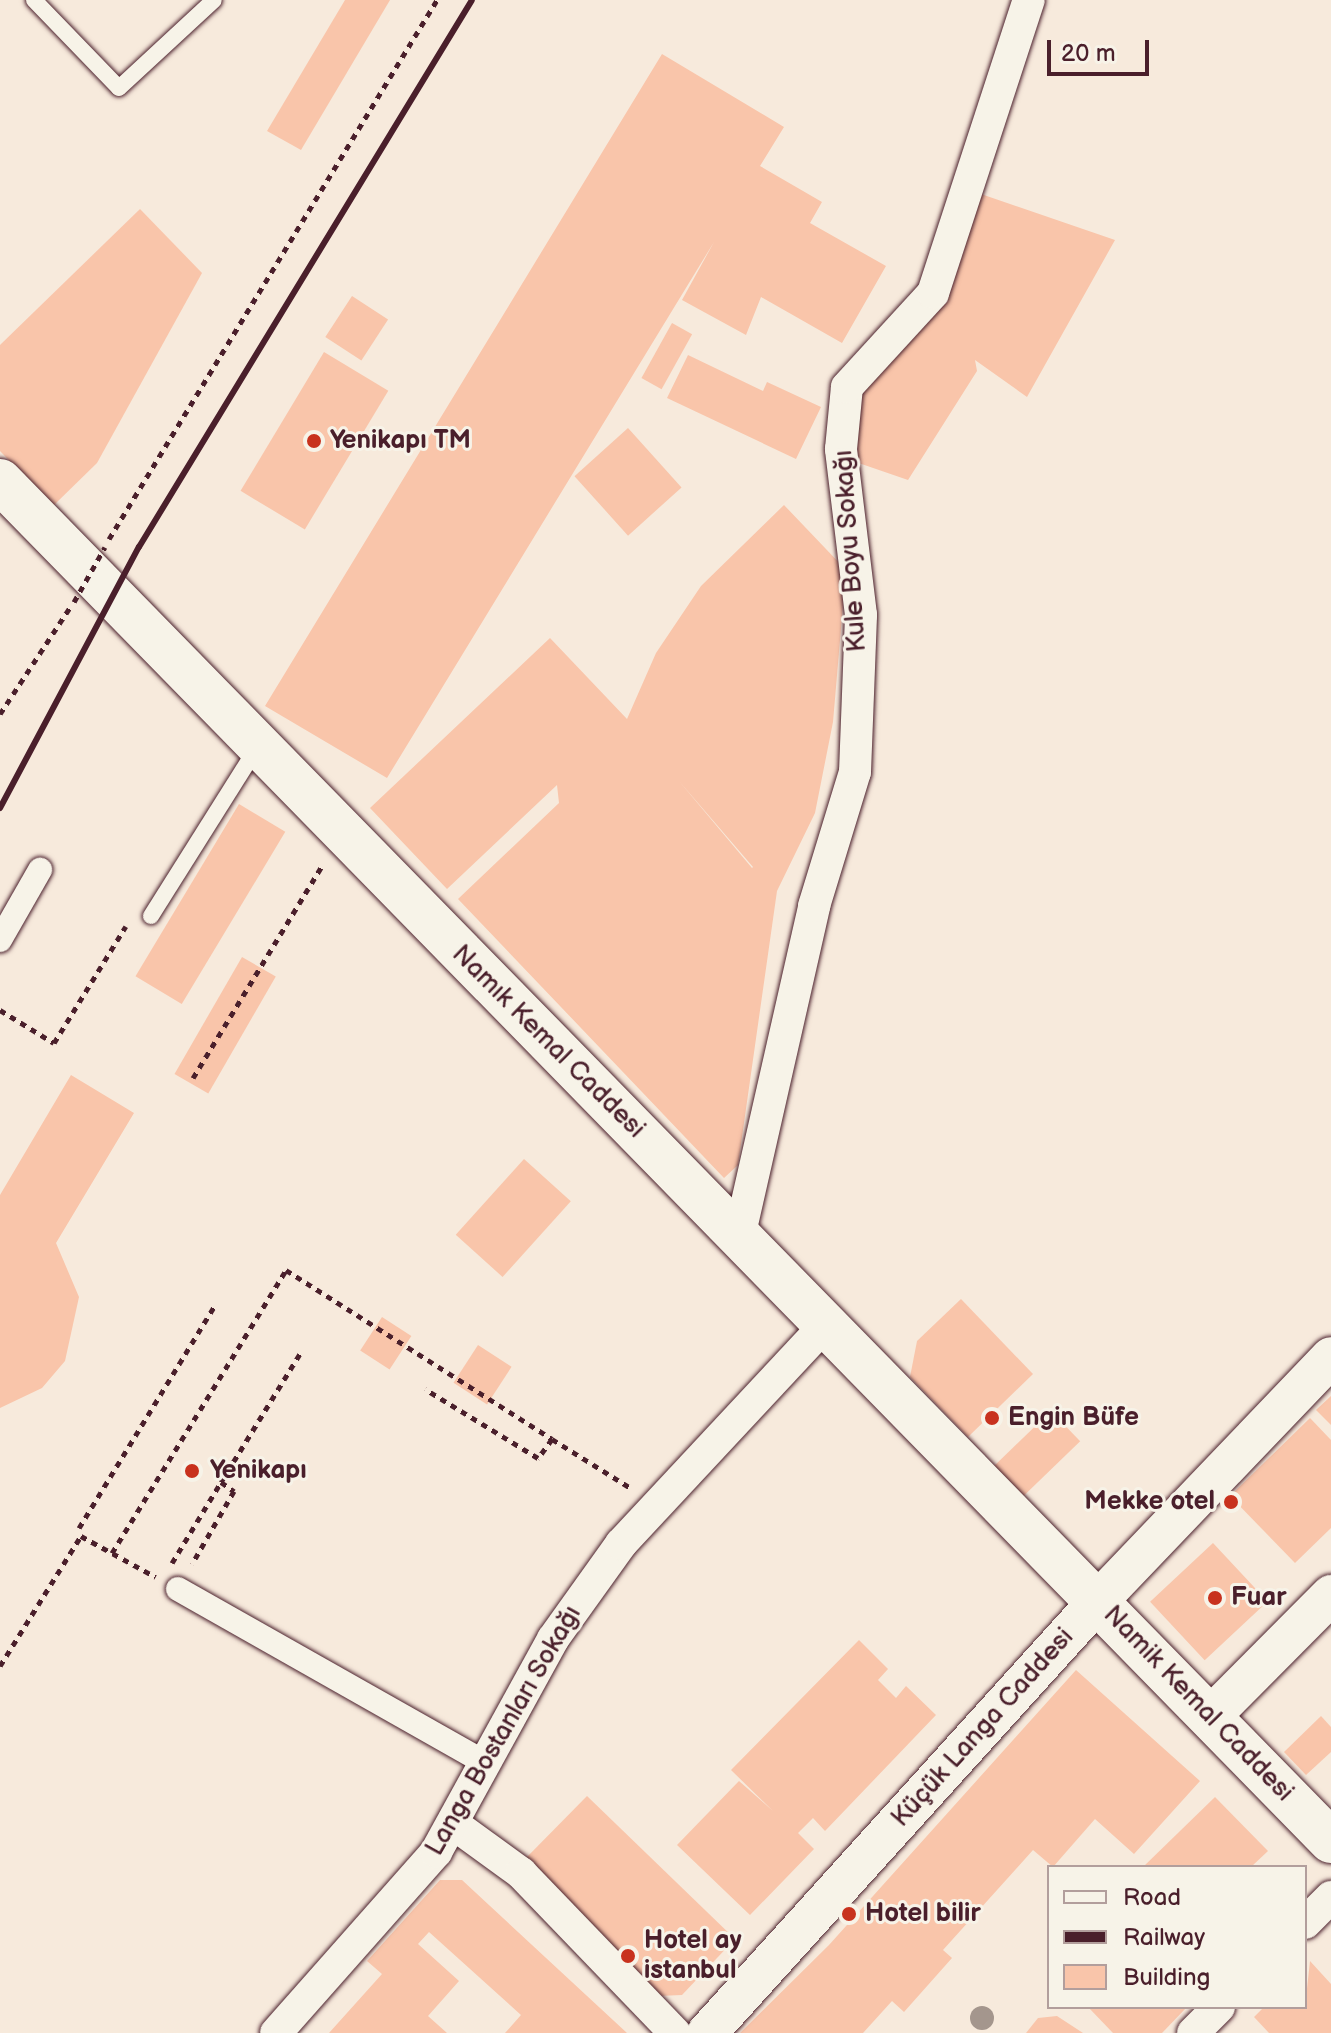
<!DOCTYPE html>
<meta charset="utf-8">
<style>
body{margin:0}
#map{position:relative;width:1331px;height:2033px;overflow:hidden;background:#f7eadc;font-family:"Balsamiq Sans",sans-serif}
div>[style]{position:absolute}
[style*='--x']{left:calc(var(--x)*1px);top:calc(var(--y)*1px);width:calc(var(--w)*1px);rotate:calc(var(--a)*1deg)}
.building>*{inset:0;background:#f9c5aa;transform-origin:0 0}
.path>*{height:5px;margin-top:-2.5px;transform-origin:0;background:repeating-linear-gradient(90deg,#4a1f2b 0 6px,transparent 0 12px)}
.roads{filter:drop-shadow(0 0 2px #4a1f2b) drop-shadow(0 0 2px #4a1f2b)}
.service>*{height:16px;margin:-8px;padding:0 8px;transform-origin:8px;border-radius:8px;background:#f7f3e8}
.pedestrian>*{height:24px;margin:-12px;padding:0 12px;transform-origin:12px;border-radius:12px;background:#f7f3e8}
.minor>*{height:32px;margin:-16px;padding:0 16px;transform-origin:16px;border-radius:16px;background:#f7f3e8}
.tertiary>*{height:40px;margin:-20px;padding:0 20px;transform-origin:20px;border-radius:20px;background:#f7f3e8}
.secondary>*{height:44px;margin:-22px;padding:0 22px;transform-origin:22px;border-radius:22px;background:#f7f3e8}
.rail>*{height:6px;margin:-3px;padding:0 3px;transform-origin:3px;border-radius:3px;background:#4a1f2b}
.path-bridge>*{height:5px;margin-top:-2.5px;transform-origin:0;background:repeating-linear-gradient(90deg,#4a1f2b 0 6px,transparent 0 12px)}
.trees>*{width:24px;height:24px;margin:-12px;border-radius:50%;background:#a4968d}
.dots>*{width:22px;height:22px;translate:-50% -50%;box-sizing:border-box;border:4px solid #f7f3e8;border-radius:50%}
span{translate:-50% -50%;white-space:nowrap;text-align:center;line-height:1.15;-webkit-text-stroke:6px #f7f3e8;paint-order:stroke}
.poi-label{font-size:26px;color:#4a1f2b;font-weight:700}
.left{translate:0 -50%;text-align:left}
.right{translate:-100% -50%;text-align:right}
.street-label{font-size:26px;color:#4a1f2b}
.legend{position:absolute;left:1047px;top:1865px;width:260px;height:144px;box-sizing:border-box;background:#f7f3e8;border:2px solid #b29e9c;margin:0;padding:10px 14px;list-style:none;font-size:24px;color:#4a1f2b}
.legend li{display:flex;align-items:center;gap:16px;height:40px}
.legend b{width:40px;border:2px solid #b29e9c}
.scale{position:absolute;left:1047px;top:40px;width:102px;height:36px;box-sizing:border-box;border:4px solid #4a1f2b;border-top:0;padding-left:10px;font-size:24px;line-height:28px;white-space:nowrap;color:#4a1f2b;-webkit-text-stroke:6px #f7f3e8;paint-order:stroke}
</style>
<div id="map">
<div class="building">
<i style="clip-path:polygon(345px 0,390px 0,301px 150px,267px 131px)"></i>
<i style="clip-path:polygon(662px 54px,784px 127px,760px 166px,822px 202px,810px 223px,886px 266px,842px 343px,761px 297px,746px 335px,682px 300px,714px 242px,387px 778px,265px 706px)"></i>
<i style="clip-path:polygon(981px 194px,1115px 240px,1027px 397px,975px 360px,977px 371px,908px 480px,847px 459px,844px 425px)"></i>
<i style="clip-path:polygon(140px 209px,202px 273px,97px 463px,53px 506px,0 451px,0 345px)"></i>
<i style="left:352px;top:296px;width:43px;height:49px;rotate:33deg"></i>
<i style="left:672px;top:323px;width:23px;height:63px;rotate:29deg"></i>
<i style="left:324px;top:352px;width:75px;height:162px;rotate:31deg"></i>
<i style="clip-path:polygon(688px 355px,763px 391px,767px 382px,821px 407px,796px 459px,667px 398px)"></i>
<i style="left:628px;top:428px;width:80px;height:72px;rotate:48deg"></i>
<i style="clip-path:polygon(evenodd,784px 505px,846px 570px,833px 722px,815px 813px,777px 891px,738px 1165px,724px 1178px,458px 899px,559px 803px,557px 785px,447px 889px,370px 808px,550px 638px,627px 719px,656px 653px,701px 586px,784px 505px,679px 781px,753px 867px,752px 868px,679px 781px)"></i>
<i style="left:239px;top:804px;width:54px;height:201px;rotate:31deg"></i>
<i style="left:242px;top:957px;width:39px;height:135px;rotate:30deg"></i>
<i style="clip-path:polygon(71px 1075px,134px 1113px,56px 1243px,79px 1297px,65px 1361px,42px 1388px,0 1408px,0 1195px)"></i>
<i style="left:524px;top:1159px;width:63px;height:102px;rotate:42deg"></i>
<i style="clip-path:polygon(961px 1299px,1033px 1374px,968px 1437px,910px 1377px,917px 1341px)"></i>
<i style="left:382px;top:1317px;width:35px;height:40px;rotate:33deg"></i>
<i style="left:478px;top:1345px;width:40px;height:45px;rotate:33deg"></i>
<i style="clip-path:polygon(1331px 1396px,1331px 1425px,1316px 1410px)"></i>
<i style="left:1051px;top:1411px;width:42px;height:82px;rotate:46deg"></i>
<i style="clip-path:polygon(1310px 1418px,1331px 1440px,1331px 1528px,1295px 1563px,1230px 1496px)"></i>
<i style="left:1213px;top:1543px;width:80px;height:86px;rotate:47deg"></i>
<i style="clip-path:polygon(859px 1640px,888px 1669px,878px 1680px,896px 1698px,906px 1686px,936px 1715px,825px 1831px,813px 1818px,798px 1833px,814px 1849px,750px 1915px,677px 1845px,739px 1781px,773px 1811px,731px 1770px)"></i>
<i style="clip-path:polygon(1076px 1670px,1200px 1781px,1134px 1854px,1095px 1819px,1053px 1867px,1033px 1850px,943px 1950px,952px 1958px,904px 2012px,892px 2001px,863px 2033px,740px 2033px,829px 1945px)"></i>
<i style="clip-path:polygon(1321px 1716px,1331px 1727px,1331px 1752px,1306px 1775px,1284px 1752px)"></i>
<i style="clip-path:polygon(587px 1796px,735px 1939px,682px 1995px,658px 1996px,524px 1860px)"></i>
<i style="clip-path:polygon(1215px 1797px,1268px 1851px,1251px 1867px,1143px 1867px)"></i>
<i style="clip-path:polygon(440px 1880px,462px 1880px,627px 2033px,505px 2033px,521px 2015px,429px 1932px,418px 1944px,459px 1981px,428px 2016px,447px 2033px,329px 2033px,382px 1974px,367px 1961px)"></i>
<i style="clip-path:polygon(1310px 1961px,1331px 1984px,1331px 2033px,1269px 2033px,1254px 2017px,1264px 2007px,1305px 2007px)"></i>
<i style="clip-path:polygon(1088px 2007px,1187px 2007px,1162px 2033px,1113px 2033px)"></i>
<i style="clip-path:polygon(1057px 2016px,1083px 2033px,1026px 2033px,1038px 2018px)"></i>
</div>
<div class="path">
<i style="--x:109;--y:539;--w:631;--a:-58.68"></i>
<i style="--x:0;--y:714;--w:129;--a:-56.7"></i>
<i style="--x:0;--y:1010;--w:63;--a:31.4"></i>
<i style="--x:54;--y:1043;--w:137;--a:-58.4"></i>
<i style="--x:193;--y:1078;--w:248;--a:-58.7"></i>
<i style="--x:552;--y:1439;--w:91;--a:31.9"></i>
<i style="--x:221;--y:1482;--w:153;--a:-58.4"></i>
<i style="--x:79;--y:1528;--w:261;--a:-58.6"></i>
<i style="--x:112;--y:1553;--w:332;--a:-58.4"></i>
<i style="--x:286;--y:1270;--w:315;--a:32.4"></i>
<i style="--x:552;--y:1439;--w:24;--a:126"></i>
<i style="--x:538;--y:1458;--w:132;--a:-148.6"></i>
<i style="--x:172;--y:1563;--w:95;--a:-58.8"></i>
<i style="--x:221;--y:1482;--w:16;--a:35"></i>
<i style="--x:234;--y:1491;--w:84;--a:119.9"></i>
<i style="--x:0;--y:1666;--w:153;--a:-58.1"></i>
<i style="--x:81;--y:1536;--w:85;--a:28.7"></i>
</div>
<div class="roads">
<div class="service">
<i style="--x:34;--y:0;--w:122;--a:46"></i>
<i style="--x:119;--y:88;--w:129;--a:-42.8"></i>
<i style="--x:151;--y:916;--w:199;--a:-57.8"></i>
</div>
<div class="pedestrian">
<i style="--x:0;--y:940;--w:81;--a:-60.3"></i>
<i style="--x:178;--y:1589;--w:353;--a:29.5"></i>
</div>
<div class="minor">
<i style="--x:740;--y:1233;--w:335;--a:-77.2"></i>
<i style="--x:814;--y:906;--w:140;--a:-73"></i>
<i style="--x:855;--y:772;--w:157;--a:-87.8"></i>
<i style="--x:861;--y:615;--w:167;--a:-96.9"></i>
<i style="--x:841;--y:449;--w:62;--a:-84.5"></i>
<i style="--x:847;--y:387;--w:127;--a:-47.5"></i>
<i style="--x:933;--y:293;--w:308;--a:-71.9"></i>
<i style="--x:455;--y:1825;--w:82;--a:36"></i>
<i style="--x:521;--y:1873;--w:222;--a:46.1"></i>
<i style="--x:1305;--y:1923;--w:37;--a:-45"></i>
<i style="--x:276;--y:2033;--w:242;--a:-48.5"></i>
<i style="--x:436;--y:1852;--w:243;--a:-61.2"></i>
<i style="--x:553;--y:1639;--w:117;--a:-54.4"></i>
<i style="--x:621;--y:1544;--w:302;--a:-47"></i>
<i style="--x:1193;--y:2033;--w:37;--a:-45"></i>
</div>
<div class="tertiary">
<i style="--x:1210;--y:1717;--w:172;--a:-45.2"></i>
<i style="--x:707;--y:2033;--w:583;--a:-47.85"></i>
<i style="--x:1098;--y:1601;--w:337;--a:-46.3"></i>
</div>
<div class="secondary">
<i style="--x:0;--y:481;--w:1903;--a:45.62"></i>
</div>
</div>
<div class="rail">
<i style="--x:0;--y:808;--w:296;--a:-62"></i>
<i style="--x:139;--y:547;--w:640;--a:-58.67"></i>
</div>
<div class="path-bridge">
<i style="--x:74;--y:602;--w:63;--a:-60.6"></i>
</div>
<div class="trees">
<i style="left:982px;top:2018px"></i>
</div>
<div class="dots">
<i style="left:314px;top:441px;background:#c8321e"></i>
<i style="left:992px;top:1418px;background:#c8321e"></i>
<i style="left:192px;top:1471px;background:#c8321e"></i>
<i style="left:1231px;top:1502px;background:#c8321e"></i>
<i style="left:1215px;top:1598px;background:#c8321e"></i>
<i style="left:849px;top:1914px;background:#c8321e"></i>
<i style="left:628px;top:1956px;background:#c8321e"></i>
</div>
<div class="poi-label">
<span class="left" style="left:330px;top:441px">Yenikapı TM</span>
<span class="left" style="left:1008px;top:1418px">Engin Büfe</span>
<span class="left" style="left:210px;top:1471px">Yenikapı</span>
<span class="right" style="left:1215px;top:1502px">Mekke otel</span>
<span class="left" style="left:1231px;top:1598px">Fuar</span>
<span class="left" style="left:865px;top:1914px">Hotel bilir</span>
<span class="left" style="left:644px;top:1956px">Hotel ay<br>istanbul</span>
</div>
<div class="street-label">
<span style="left:851px;top:551px;rotate:-94deg">Kule Boyu Sokağı</span>
<span style="left:548px;top:1042px;rotate:45deg">Namık Kemal Caddesi</span>
<span style="left:1198px;top:1704px;rotate:46deg">Namik Kemal Caddesi</span>
<span style="left:983px;top:1728px;rotate:-48deg">Küçük Langa Caddesi</span>
<span style="left:504px;top:1731px;rotate:-60deg">Langa Bostanları Sokağı</span>
</div>
<ul class="legend">
<li><b style="height:10px;background:#f7f3e8"></b>Road</li>
<li><b style="height:10px;background:#4a1f2b"></b>Railway</li>
<li><b style="height:22px;background:#f9c5aa"></b>Building</li>
</ul>
<div class="scale">20 m</div>
</div>
